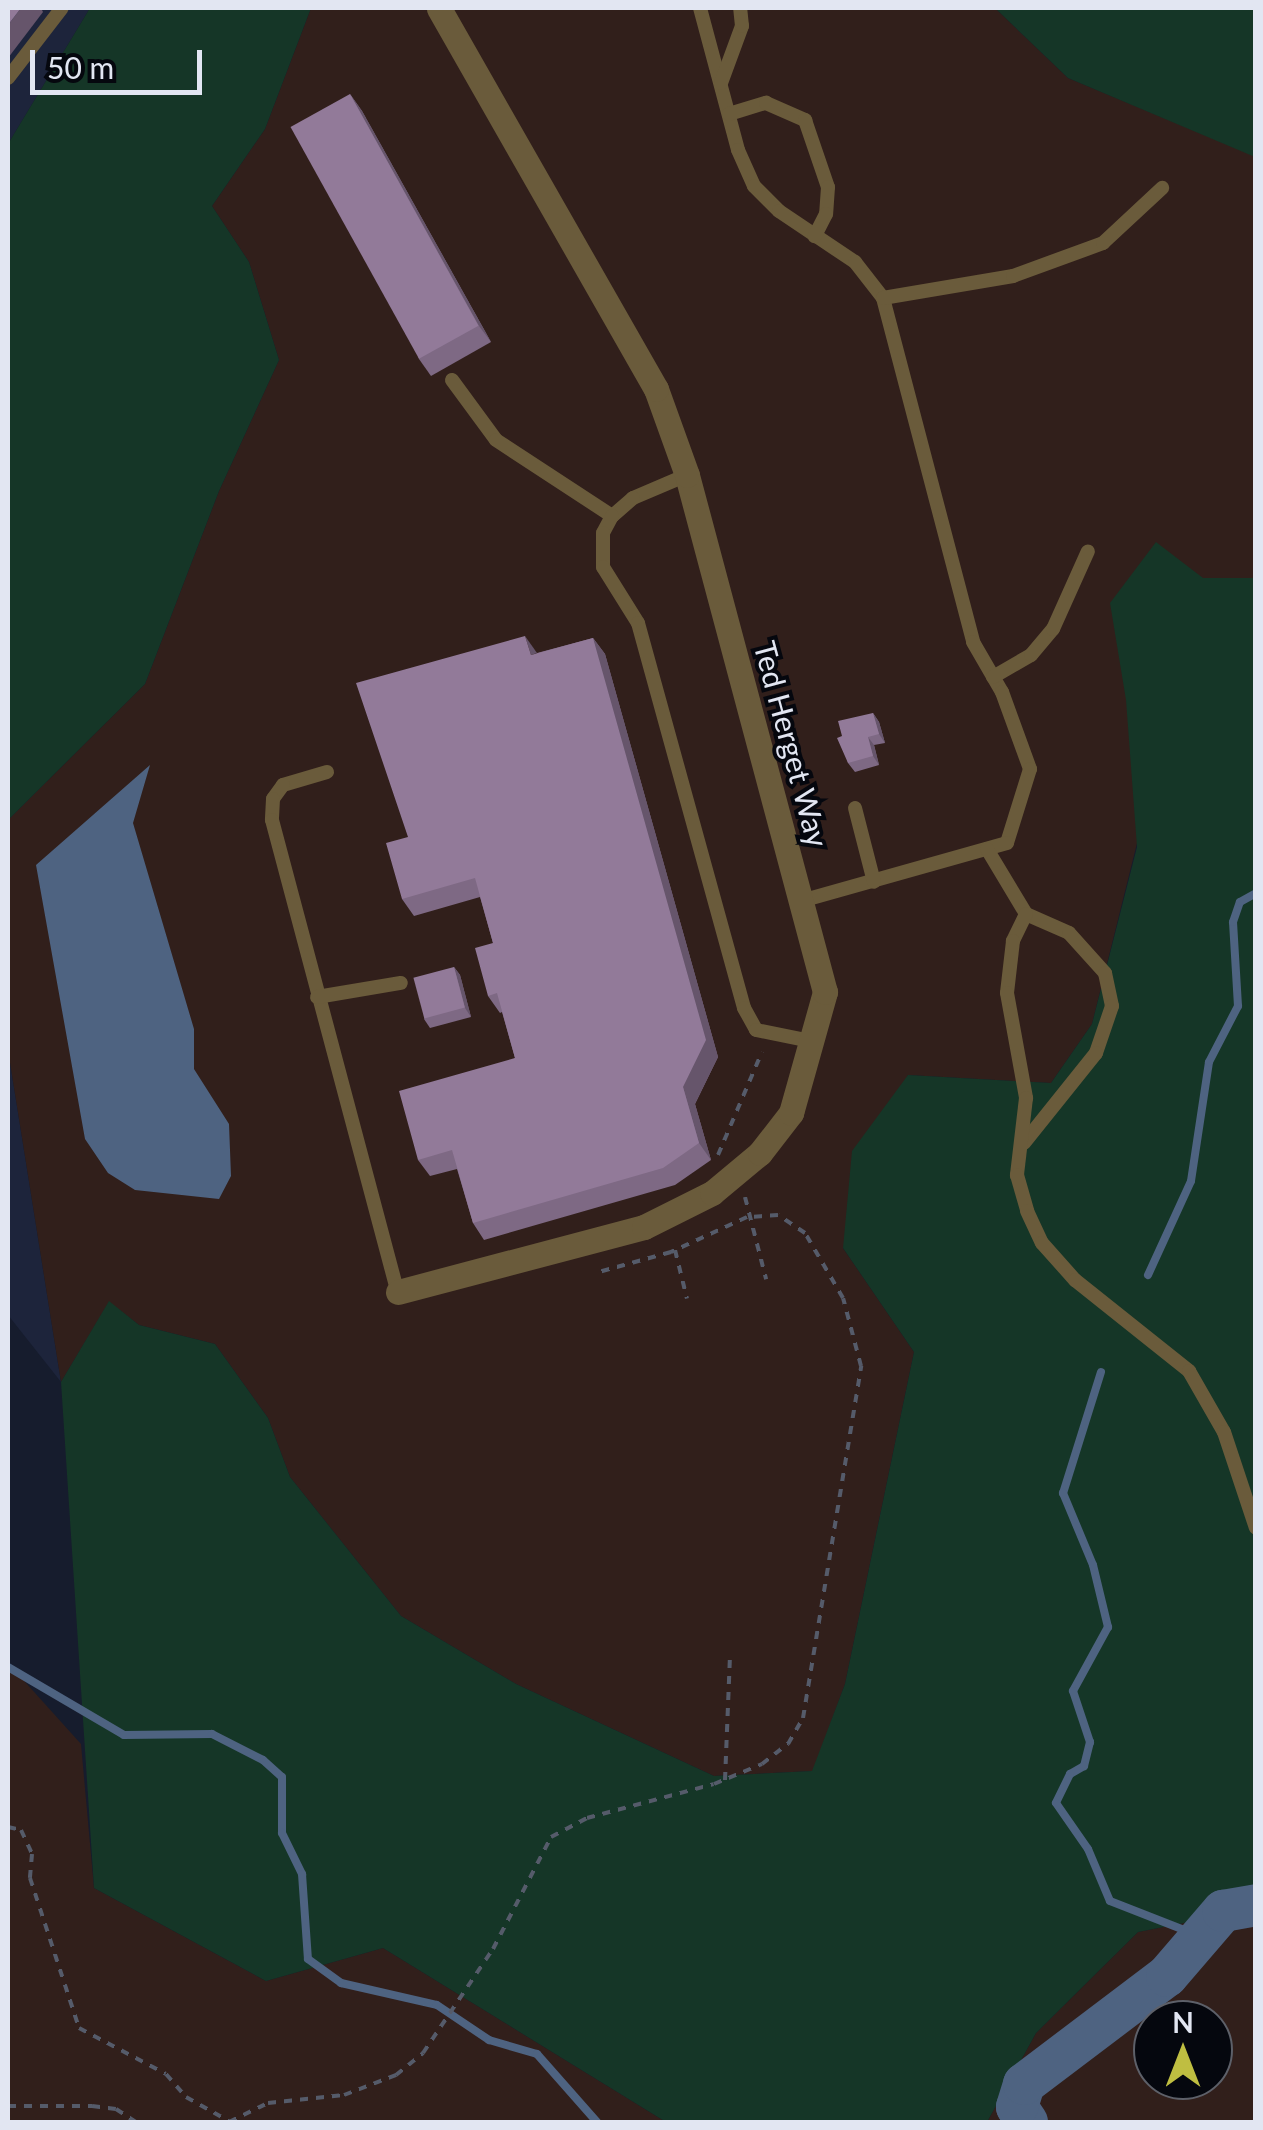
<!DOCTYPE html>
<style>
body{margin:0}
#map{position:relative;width:1263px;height:2130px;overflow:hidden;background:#161c2d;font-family:Lato,sans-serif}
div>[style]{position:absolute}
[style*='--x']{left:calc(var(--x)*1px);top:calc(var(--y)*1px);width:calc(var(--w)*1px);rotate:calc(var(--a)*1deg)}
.built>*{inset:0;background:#1d243b}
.education>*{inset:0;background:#311f1b}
.green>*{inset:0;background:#153627}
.water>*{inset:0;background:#4e6381}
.stream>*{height:8px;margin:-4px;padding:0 4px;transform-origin:4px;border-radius:4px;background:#4e6381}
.river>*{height:42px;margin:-21px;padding:0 21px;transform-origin:21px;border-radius:21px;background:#4e6381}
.path>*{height:4px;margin-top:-2px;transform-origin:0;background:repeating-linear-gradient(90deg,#555b6a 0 8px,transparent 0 16px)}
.lane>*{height:14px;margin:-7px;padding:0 7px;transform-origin:7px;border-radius:7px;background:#6a5b3b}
.street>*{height:25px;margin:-12.5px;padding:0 12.5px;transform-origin:12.5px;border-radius:12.5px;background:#6a5b3b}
.wall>*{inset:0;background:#7e6984}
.shaded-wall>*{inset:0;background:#66556b}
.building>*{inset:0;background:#927a99;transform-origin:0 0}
span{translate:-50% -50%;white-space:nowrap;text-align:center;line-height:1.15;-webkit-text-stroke:8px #05070e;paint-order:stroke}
.street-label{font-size:30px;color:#e2e6f2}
.frame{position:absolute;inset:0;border:10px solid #e2e6f2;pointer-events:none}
.north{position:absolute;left:1133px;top:2000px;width:100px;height:100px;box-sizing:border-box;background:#05070e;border:2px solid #5d6069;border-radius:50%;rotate:0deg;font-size:28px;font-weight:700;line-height:40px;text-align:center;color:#e2e6f2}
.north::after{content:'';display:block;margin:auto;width:35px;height:45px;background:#bfbe41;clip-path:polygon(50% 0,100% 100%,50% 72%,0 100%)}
.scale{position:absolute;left:30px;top:50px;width:172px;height:45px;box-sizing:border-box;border:5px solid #e2e6f2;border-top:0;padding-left:12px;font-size:30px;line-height:35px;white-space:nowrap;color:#e2e6f2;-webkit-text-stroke:8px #05070e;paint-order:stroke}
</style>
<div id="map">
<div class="built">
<i style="clip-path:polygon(8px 8px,90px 8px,8px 144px)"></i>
<i style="clip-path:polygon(8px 1050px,61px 1382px,8px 1315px)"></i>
</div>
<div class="education">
<i style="clip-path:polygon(311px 8px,995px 8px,1068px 78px,1255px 156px,1255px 578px,1203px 578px,1092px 1024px,1051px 1083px,908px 1075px,843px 1248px,914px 1352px,845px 1684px,813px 1771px,714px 1776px,516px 1684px,401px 1616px,290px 1477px,268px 1418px,215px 1344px,139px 1325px,109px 1302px,61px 1382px,8px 1050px,8px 820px,145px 684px,219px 491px,279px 360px,249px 262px,212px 206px,265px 129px)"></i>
<i style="clip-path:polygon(8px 1663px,81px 1744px,94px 1888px,266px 1981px,383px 1948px,666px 2122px,8px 2122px)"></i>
<i style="clip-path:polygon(evenodd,1255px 1909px,1255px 2122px,987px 2122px,1036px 2033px,1138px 1932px,1255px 1909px,1153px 2020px,1213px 2020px,1213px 2080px,1153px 2080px,1153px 2020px)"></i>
</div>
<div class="green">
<i style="clip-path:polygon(90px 8px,311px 8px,265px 129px,212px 206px,249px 262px,279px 360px,219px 491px,145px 684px,8px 820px,8px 144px)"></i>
<i style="clip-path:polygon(995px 8px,1255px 8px,1255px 157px,1068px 78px)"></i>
<i style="clip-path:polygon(1156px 542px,1203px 578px,1255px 578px,1255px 1909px,1138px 1932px,1036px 2033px,987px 2122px,666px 2122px,383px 1948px,266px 1981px,94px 1888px,61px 1382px,109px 1301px,139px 1325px,215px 1344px,268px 1418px,290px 1477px,401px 1616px,516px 1684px,714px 1776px,812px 1771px,845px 1684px,914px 1352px,843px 1248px,852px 1151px,908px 1075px,1051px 1083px,1092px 1024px,1137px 847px,1126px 700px,1110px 603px)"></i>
</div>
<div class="water">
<i style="clip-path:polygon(150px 765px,133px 823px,194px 1029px,194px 1069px,229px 1124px,231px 1176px,219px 1199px,135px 1190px,108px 1173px,85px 1139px,36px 865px)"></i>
</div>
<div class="stream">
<i style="--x:1148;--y:1275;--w:103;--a:-65.4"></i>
<i style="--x:1191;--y:1181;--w:120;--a:-81.4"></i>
<i style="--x:1209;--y:1062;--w:63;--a:-62.6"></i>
<i style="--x:1238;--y:1006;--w:84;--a:-93.4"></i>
<i style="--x:1233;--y:922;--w:21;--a:-71"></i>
<i style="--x:1240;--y:902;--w:18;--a:-29"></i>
<i style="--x:1101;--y:1372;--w:127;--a:107.4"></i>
<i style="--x:1063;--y:1493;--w:78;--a:67.4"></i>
<i style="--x:1093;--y:1565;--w:64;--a:76.4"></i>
<i style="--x:1108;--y:1627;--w:73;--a:118.7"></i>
<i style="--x:1073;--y:1691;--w:54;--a:71.6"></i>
<i style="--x:1090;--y:1742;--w:25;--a:104"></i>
<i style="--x:1084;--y:1766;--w:16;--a:150"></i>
<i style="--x:1070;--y:1774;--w:32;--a:116"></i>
<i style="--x:1056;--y:1803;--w:56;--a:55.2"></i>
<i style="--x:1088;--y:1849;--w:56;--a:67.1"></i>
<i style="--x:1110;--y:1901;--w:79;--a:21.4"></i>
<i style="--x:1184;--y:1930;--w:25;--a:78"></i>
<i style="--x:8;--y:1667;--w:134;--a:30.4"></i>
<i style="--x:124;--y:1735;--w:88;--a:-0.7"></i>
<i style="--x:212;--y:1734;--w:57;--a:27"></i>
<i style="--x:263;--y:1760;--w:25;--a:42"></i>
<i style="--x:282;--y:1777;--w:56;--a:90"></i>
<i style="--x:282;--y:1833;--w:46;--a:64"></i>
<i style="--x:302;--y:1874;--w:85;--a:86"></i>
<i style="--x:308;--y:1959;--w:41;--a:36"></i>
<i style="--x:341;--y:1983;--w:98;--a:12.9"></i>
<i style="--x:437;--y:2005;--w:63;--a:33.9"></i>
<i style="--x:489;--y:2040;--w:50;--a:16.3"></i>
<i style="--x:537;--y:2054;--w:91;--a:48.6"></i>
</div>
<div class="river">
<i style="--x:1027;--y:2122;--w:18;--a:-124"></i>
<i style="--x:1017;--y:2107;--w:24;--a:-73"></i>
<i style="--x:1024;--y:2084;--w:179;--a:-37.1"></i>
<i style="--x:1167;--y:1976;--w:86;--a:-49.3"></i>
<i style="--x:1223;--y:1911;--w:34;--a:-10"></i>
</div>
<div class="path">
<i style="--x:718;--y:1155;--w:112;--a:-66.9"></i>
<i style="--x:745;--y:1197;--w:85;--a:75.6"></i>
<i style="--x:675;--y:1250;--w:50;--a:76.2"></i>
<i style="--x:725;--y:1780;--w:122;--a:-87.7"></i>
<i style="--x:8;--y:1827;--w:13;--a:13"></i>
<i style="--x:21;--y:1830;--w:26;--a:65"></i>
<i style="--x:32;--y:1854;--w:24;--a:95"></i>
<i style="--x:30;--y:1878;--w:158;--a:71.9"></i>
<i style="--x:79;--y:2028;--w:98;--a:27.9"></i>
<i style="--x:166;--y:2074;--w:30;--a:49"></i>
<i style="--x:186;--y:2097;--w:49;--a:29.2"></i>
<i style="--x:8;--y:2106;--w:84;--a:0"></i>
<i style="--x:92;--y:2106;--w:24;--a:7"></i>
<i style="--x:116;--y:2109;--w:24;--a:33"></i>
<i style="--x:229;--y:2122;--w:43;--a:-26"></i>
<i style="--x:268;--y:2103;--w:76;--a:-6"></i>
<i style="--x:344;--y:2095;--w:56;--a:-21"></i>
<i style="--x:396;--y:2075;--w:35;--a:-39"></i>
<i style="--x:423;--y:2053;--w:125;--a:-56.1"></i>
<i style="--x:493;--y:1949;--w:126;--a:-62.6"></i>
<i style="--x:551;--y:1837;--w:41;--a:-27.8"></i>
<i style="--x:587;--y:1818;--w:131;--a:-15"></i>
<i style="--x:714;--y:1784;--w:52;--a:-22.6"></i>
<i style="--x:762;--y:1764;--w:33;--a:-38"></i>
<i style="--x:788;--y:1744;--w:30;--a:-60"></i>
<i style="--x:803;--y:1718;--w:357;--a:-80.6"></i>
<i style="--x:861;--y:1366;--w:70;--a:-104.8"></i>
<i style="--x:843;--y:1298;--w:75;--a:-120.3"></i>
<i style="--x:805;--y:1233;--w:32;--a:-146"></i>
<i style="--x:778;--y:1215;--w:31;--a:176"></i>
<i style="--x:747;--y:1217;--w:84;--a:155.3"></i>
<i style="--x:671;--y:1252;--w:75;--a:164.5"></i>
</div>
<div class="lane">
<i style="--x:700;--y:8;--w:147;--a:75"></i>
<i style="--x:738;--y:150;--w:39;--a:66"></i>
<i style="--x:754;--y:186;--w:35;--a:45"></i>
<i style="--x:779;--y:211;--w:92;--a:33.9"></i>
<i style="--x:855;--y:262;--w:46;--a:52.1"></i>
<i style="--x:883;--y:298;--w:356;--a:75.3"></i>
<i style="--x:973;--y:642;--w:58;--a:59.9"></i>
<i style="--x:1002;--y:692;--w:82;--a:70"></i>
<i style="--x:1030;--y:769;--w:77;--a:107.3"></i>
<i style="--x:1007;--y:843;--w:214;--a:164.3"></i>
<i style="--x:8;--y:78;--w:88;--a:-52.4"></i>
<i style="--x:721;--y:83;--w:61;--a:-69.8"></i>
<i style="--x:742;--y:26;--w:18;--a:-96"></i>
<i style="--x:729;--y:114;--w:39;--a:-17"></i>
<i style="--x:766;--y:103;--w:43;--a:23.6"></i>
<i style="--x:805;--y:120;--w:71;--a:71.1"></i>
<i style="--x:828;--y:187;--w:27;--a:94"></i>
<i style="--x:826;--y:214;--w:25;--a:117"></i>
<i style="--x:883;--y:298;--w:132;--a:-9.6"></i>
<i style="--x:1013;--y:276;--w:96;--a:-20.1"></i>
<i style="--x:1103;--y:243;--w:81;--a:-43"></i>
<i style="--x:452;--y:380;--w:74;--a:53.7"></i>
<i style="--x:496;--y:440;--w:139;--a:33.2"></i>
<i style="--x:687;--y:475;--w:59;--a:156.9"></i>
<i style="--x:633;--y:498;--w:28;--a:139"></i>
<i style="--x:612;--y:516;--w:19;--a:118"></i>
<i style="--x:603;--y:533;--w:34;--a:90"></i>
<i style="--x:603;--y:567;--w:66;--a:58"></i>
<i style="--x:638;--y:623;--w:399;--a:74.6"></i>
<i style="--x:744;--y:1008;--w:25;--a:61"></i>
<i style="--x:756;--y:1030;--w:60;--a:11.5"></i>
<i style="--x:993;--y:677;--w:44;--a:-30.1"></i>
<i style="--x:1031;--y:655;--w:34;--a:-50"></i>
<i style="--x:1053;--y:629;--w:85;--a:-65.8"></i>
<i style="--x:327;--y:772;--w:46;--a:163.5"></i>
<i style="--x:283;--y:785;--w:17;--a:126"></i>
<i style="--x:273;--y:799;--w:21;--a:93"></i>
<i style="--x:272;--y:820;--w:489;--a:75.1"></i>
<i style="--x:855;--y:808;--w:76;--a:75.6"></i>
<i style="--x:987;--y:849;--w:76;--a:59"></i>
<i style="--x:1026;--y:914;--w:47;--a:23.8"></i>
<i style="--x:1069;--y:933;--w:54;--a:48"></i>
<i style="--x:1105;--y:973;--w:34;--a:78"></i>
<i style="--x:1112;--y:1006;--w:50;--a:108.8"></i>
<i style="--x:1096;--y:1053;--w:115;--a:128.7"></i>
<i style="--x:1026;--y:914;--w:30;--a:116"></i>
<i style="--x:1013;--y:941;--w:52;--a:96.6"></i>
<i style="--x:1007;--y:993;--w:107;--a:79.7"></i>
<i style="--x:1026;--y:1098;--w:78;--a:96.7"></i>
<i style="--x:1017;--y:1175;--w:37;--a:74"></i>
<i style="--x:1027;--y:1211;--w:35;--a:65"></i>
<i style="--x:1042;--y:1243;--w:50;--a:48.3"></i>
<i style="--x:1075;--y:1280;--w:146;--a:38.6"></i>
<i style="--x:1189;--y:1371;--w:70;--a:60.2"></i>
<i style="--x:1224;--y:1432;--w:101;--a:71.6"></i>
<i style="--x:317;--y:997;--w:85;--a:-9.5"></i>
</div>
<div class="street">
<i style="--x:398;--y:1292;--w:254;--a:-14.8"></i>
<i style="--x:644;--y:1227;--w:76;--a:-26.6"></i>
<i style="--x:712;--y:1193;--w:62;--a:-39.8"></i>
<i style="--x:760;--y:1153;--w:51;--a:-52.2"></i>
<i style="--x:791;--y:1113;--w:126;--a:-74.3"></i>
<i style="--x:825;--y:992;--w:535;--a:-104.95"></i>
<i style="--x:687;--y:475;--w:91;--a:-109.8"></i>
<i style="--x:656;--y:389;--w:438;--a:-119.7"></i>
</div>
<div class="wall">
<i style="clip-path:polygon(350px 94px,362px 111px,491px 342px,431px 376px,419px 359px)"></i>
<i style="clip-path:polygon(593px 638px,605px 654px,718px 1057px,695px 1104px,711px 1160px,675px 1185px,484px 1240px,473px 1223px,457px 1169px,430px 1176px,418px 1160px,515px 1058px,502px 1012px,500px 1013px,488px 996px,493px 943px,480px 897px,414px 916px,402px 899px,408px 837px,537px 653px)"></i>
<i style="clip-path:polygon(873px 713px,879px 722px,885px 743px,874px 745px,879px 765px,855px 772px,848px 763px,842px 736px)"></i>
<i style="clip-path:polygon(454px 967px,460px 975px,471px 1017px,430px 1028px,424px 1019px)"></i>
</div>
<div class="shaded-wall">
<i style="clip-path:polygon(21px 8px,41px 8px,43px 12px,8px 58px,8px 25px)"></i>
<i style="clip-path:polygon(350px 94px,362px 111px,491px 342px,479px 326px)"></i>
<i style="clip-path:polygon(525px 636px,537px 653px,531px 655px)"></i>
<i style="clip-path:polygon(593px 638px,605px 654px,718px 1057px,695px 1104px,711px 1160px,699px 1143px,683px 1087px)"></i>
<i style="clip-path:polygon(873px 713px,879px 722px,885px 743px,879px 734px)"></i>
<i style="clip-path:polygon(868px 737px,874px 745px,879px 765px,873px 756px)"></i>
<i style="clip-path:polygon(454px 967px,460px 975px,471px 1017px,465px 1008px)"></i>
</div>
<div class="building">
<i style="clip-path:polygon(8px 8px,21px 8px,8px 25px)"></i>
<i style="left:350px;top:94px;width:265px;height:68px;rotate:61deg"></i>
<i style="clip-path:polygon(525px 636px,531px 655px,593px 638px,706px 1040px,683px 1087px,699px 1143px,663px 1168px,473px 1223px,452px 1150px,418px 1160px,399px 1091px,515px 1058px,497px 993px,488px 996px,475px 948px,493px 943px,475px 878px,402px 899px,386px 843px,408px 837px,356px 683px)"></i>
<i style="clip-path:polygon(873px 713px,879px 734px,868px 737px,873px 756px,848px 763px,837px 738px,842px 736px,838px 721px)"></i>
<i style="left:454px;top:967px;width:42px;height:42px;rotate:75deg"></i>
</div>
<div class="street-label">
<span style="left:792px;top:744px;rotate:75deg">Ted Herget Way</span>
</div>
<div class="frame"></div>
<div class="north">N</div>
<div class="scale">50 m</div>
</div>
